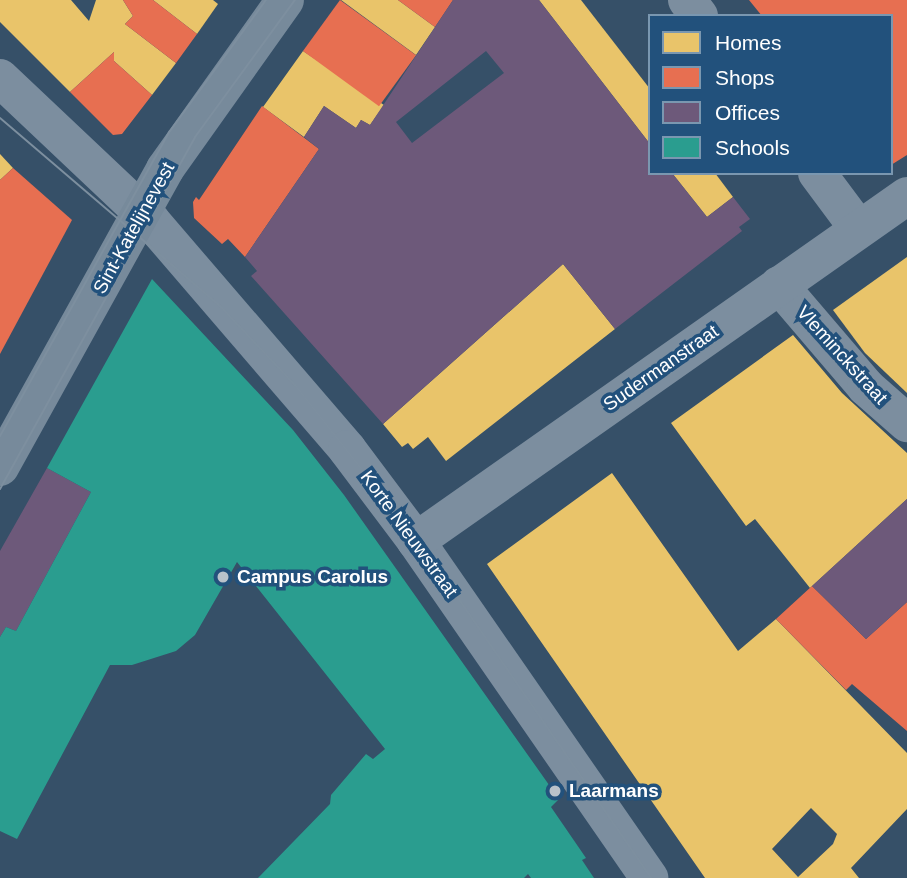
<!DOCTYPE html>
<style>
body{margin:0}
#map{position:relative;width:907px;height:878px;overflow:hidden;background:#365068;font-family:Helvetica,sans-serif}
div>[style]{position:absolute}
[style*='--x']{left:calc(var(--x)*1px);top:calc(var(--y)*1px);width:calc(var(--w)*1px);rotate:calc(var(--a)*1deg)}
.homes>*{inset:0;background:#e9c46a}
.shops>*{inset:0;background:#e76f51;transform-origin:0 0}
.offices>*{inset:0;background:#6d597a}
.schools>*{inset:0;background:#2a9d8f}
.street>*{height:38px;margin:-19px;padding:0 19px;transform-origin:19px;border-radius:19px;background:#7c8e9f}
.secondary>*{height:38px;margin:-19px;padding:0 19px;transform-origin:19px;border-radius:19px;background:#778a9b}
.tram>*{height:2px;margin:-1px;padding:0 1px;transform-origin:1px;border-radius:1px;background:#7d8f9f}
.dots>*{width:19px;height:19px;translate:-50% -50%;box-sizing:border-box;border:4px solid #22517c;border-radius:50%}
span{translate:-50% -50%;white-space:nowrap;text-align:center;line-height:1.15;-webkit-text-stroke:7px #22517c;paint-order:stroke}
.street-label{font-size:19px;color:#fff}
.poi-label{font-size:19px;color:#fff;font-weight:700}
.left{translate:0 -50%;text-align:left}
.legend{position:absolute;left:648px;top:14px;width:245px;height:161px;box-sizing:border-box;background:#22517c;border:2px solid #7a97b0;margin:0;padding:9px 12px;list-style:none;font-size:21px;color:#fff}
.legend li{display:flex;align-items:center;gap:14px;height:35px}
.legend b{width:35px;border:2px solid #7a97b0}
</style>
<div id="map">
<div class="homes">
<i style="clip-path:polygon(0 0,71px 0,89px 21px,96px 0,123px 0,133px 16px,125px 24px,176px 63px,152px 95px,114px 61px,114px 52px,70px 92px,0 22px)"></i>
<i style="clip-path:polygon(153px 0,213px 0,218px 4px,197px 34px)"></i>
<i style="clip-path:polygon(341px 0,398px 0,435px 27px,416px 55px)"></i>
<i style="clip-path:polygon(539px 0,581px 0,650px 89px,650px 144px)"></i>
<i style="clip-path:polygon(303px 51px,384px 105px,370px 125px,361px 120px,356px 128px,324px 106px,304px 137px,263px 107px)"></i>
<i style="clip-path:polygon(0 154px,13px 168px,0 180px)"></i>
<i style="clip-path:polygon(672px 173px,715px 173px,733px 197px,707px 217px)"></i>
<i style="clip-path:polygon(907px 257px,907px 393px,865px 353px,833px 310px)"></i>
<i style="clip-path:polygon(563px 264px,615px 329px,446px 461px,428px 437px,413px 449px,408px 443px,402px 447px,383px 424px)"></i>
<i style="clip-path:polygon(793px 335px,842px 393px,907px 453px,907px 499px,810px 588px,755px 519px,746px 526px,671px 423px)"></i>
<i style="clip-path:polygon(evenodd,612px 473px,738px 651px,776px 619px,907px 753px,907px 809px,851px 868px,859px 878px,705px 878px,487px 564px,612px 473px,811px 808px,837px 834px,833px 844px,798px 877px,772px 849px,811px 808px)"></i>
</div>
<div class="shops">
<i style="clip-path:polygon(123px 0,153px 0,197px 34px,176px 63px,125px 24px,133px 16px)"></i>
<i style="left:340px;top:0;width:94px;height:63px;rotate:36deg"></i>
<i style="clip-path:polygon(398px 0,453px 0,435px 27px)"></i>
<i style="clip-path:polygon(749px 0,907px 0,907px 155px,891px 165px,891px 16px,762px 16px)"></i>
<i style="clip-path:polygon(114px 52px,114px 61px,152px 95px,122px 134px,113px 135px,70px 92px)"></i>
<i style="clip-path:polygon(262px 106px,319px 149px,245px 257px,228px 239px,222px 244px,194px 218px,193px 202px,196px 197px,199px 200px)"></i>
<i style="clip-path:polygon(13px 168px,72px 220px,0 354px,0 180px)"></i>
<i style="clip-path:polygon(812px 586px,866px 639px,907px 602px,907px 731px,852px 684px,846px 690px,776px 619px)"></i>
</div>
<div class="offices">
<i style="clip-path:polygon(evenodd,453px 0,539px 0,650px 144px,650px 173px,672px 173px,707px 217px,733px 197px,750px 219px,739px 227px,742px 231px,615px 329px,563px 264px,383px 424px,251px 276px,257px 271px,245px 257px,319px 149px,304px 137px,324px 106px,356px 128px,361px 120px,370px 125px,453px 0,486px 51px,504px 73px,412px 143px,396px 122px,486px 51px)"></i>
<i style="clip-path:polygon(47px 468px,91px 492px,16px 631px,6px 627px,0 637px,0 551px)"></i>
<i style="clip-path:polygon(907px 499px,907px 602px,866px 639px,812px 586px)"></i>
</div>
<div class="schools">
<i style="clip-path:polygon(152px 279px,293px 430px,344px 495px,559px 799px,551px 807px,586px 858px,582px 860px,594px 878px,531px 878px,528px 874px,524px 878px,258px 878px,330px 804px,331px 795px,366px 754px,373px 759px,385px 749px,237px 562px,195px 635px,176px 651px,132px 665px,110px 665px,17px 839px,0 831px,0 637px,6px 627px,16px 631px,91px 492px,47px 468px)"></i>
</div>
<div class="street">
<i style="--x:687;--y:0;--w:20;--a:53"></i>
<i style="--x:0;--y:78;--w:208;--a:43.4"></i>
<i style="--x:151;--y:221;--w:301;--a:49.3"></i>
<i style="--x:347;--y:449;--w:115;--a:53.1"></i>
<i style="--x:416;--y:541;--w:410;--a:55.3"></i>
<i style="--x:817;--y:173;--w:69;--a:53.3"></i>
<i style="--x:779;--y:285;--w:134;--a:49.5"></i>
<i style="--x:866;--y:387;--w:55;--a:41.3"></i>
<i style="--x:416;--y:541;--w:600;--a:-35.09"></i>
</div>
<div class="secondary">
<i style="--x:0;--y:467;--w:341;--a:-61"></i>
<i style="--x:165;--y:169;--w:207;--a:-54.6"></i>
</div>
<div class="tram">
<i style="--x:0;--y:118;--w:289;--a:40.5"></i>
<i style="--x:220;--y:306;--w:109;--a:46.5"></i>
<i style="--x:295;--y:385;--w:198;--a:51.6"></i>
<i style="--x:418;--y:540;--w:411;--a:55.4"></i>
<i style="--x:0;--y:436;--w:349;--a:-60.9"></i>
<i style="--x:170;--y:131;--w:162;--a:-53.8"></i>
<i style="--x:0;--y:489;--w:402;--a:-61"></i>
<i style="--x:195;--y:137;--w:170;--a:-53.9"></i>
</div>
<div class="dots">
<i style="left:223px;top:577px;background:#b9c2ca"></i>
<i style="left:555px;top:791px;background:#b9c2ca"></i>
</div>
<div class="street-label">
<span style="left:134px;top:228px;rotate:-61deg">Sint-Katelijnevest</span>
<span style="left:842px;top:355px;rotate:48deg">Vleminckstraat</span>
<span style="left:661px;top:368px;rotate:-35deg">Sudermanstraat</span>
<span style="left:409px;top:534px;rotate:54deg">Korte Nieuwstraat</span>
</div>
<div class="poi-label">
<span class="left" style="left:237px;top:577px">Campus Carolus</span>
<span class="left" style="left:569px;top:791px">Laarmans</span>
</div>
<ul class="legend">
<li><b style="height:19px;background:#e9c46a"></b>Homes</li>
<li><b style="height:19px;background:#e76f51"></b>Shops</li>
<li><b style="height:19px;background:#6d597a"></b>Offices</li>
<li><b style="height:19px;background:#2a9d8f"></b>Schools</li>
</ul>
</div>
